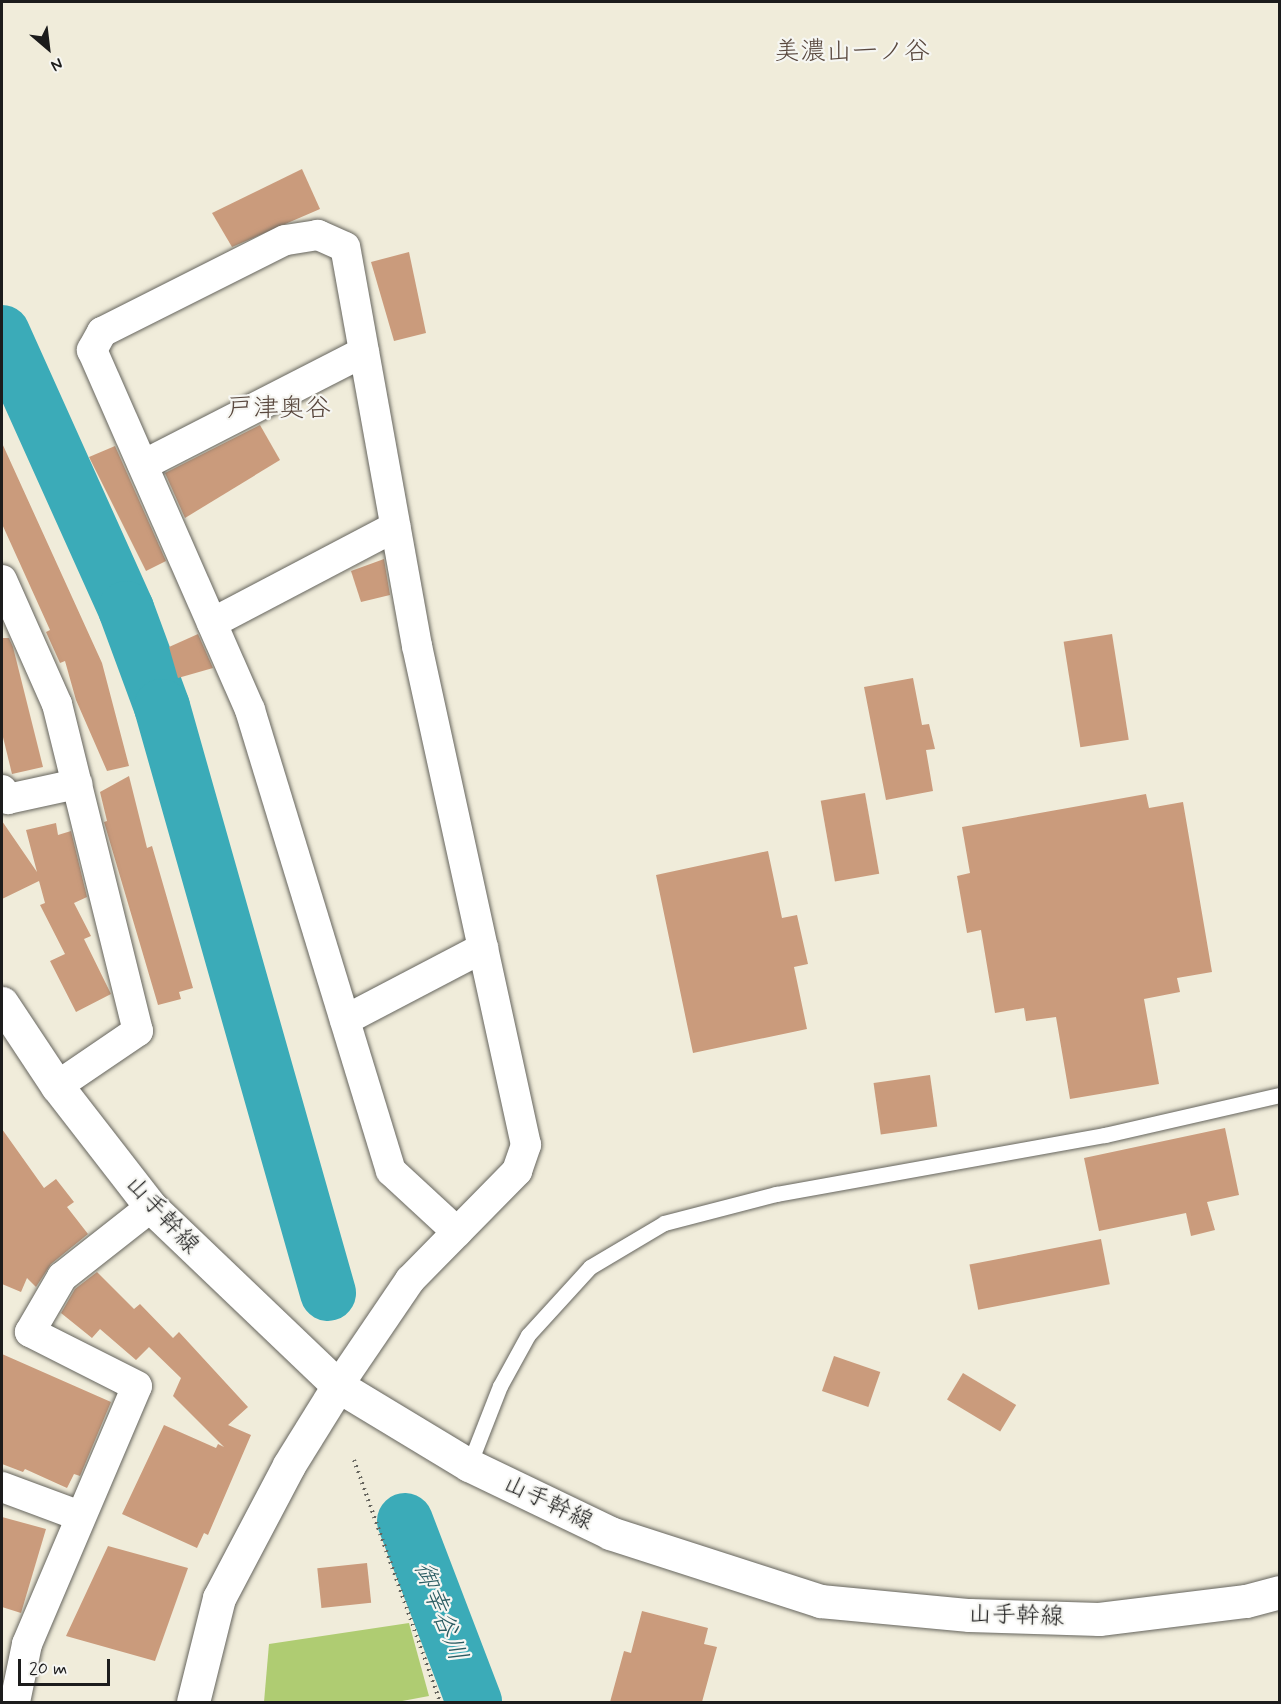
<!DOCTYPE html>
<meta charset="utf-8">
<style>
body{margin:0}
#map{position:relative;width:1281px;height:1704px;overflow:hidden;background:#f0ecda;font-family:Mynerve,"Klee One",sans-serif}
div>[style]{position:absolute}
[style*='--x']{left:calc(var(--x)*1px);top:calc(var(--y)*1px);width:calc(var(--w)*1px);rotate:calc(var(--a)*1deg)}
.green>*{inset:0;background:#afcc72}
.river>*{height:56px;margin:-28px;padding:0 28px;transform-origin:28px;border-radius:28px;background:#3babb8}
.building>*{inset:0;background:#ca9b7c;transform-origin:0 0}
.path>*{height:4px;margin-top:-2px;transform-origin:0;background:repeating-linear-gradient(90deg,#66655e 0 1.5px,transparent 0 6px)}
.roads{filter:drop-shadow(0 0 2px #66655e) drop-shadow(0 0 2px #66655e)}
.service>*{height:15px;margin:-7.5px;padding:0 7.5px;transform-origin:7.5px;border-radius:7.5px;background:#fff}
.minor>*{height:30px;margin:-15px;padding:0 15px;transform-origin:15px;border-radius:15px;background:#fff}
.tertiary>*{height:33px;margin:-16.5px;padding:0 16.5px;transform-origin:16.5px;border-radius:16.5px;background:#fff}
.secondary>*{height:33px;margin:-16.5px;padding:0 16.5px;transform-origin:16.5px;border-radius:16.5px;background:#fff}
span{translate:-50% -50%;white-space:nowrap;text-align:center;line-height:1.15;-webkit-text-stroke:4.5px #f6f6f2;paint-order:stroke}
.street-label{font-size:24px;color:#1c1c1c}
.neighbourhood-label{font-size:26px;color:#59483e}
.water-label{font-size:26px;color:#2a5c62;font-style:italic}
.frame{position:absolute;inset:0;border:3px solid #1c1c1c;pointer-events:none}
.north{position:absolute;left:18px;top:18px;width:60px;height:60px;-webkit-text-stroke:4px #f6f6f2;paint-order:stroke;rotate:152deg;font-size:16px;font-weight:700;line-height:24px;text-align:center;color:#1c1c1c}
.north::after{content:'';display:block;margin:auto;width:21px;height:27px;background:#1c1c1c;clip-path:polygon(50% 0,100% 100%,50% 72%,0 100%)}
.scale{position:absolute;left:18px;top:1659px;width:92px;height:27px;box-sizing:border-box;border:3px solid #1c1c1c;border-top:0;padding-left:8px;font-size:18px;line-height:21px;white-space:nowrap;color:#1c1c1c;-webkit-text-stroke:4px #f6f6f2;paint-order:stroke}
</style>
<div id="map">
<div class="green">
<i style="clip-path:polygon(409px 1623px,429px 1696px,397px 1702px,264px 1702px,269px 1644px)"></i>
</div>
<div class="river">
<i style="--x:2;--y:333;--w:303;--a:65.8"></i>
<i style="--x:126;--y:609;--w:104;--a:69.8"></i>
<i style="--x:162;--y:707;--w:609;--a:74.18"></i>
<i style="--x:405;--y:1521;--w:194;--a:69.1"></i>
</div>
<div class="building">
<i style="clip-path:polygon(302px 169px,320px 209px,232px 247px,212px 213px)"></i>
<i style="clip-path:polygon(409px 252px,426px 333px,394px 341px,371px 262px)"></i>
<i style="clip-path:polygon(260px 425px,280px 460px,185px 518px,165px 473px)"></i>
<i style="clip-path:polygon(2px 443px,102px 663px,129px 766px,107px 771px,76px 700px,65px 661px,60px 663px,46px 632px,50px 630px,2px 524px)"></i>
<i style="clip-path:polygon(115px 446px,166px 561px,146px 571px,89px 457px)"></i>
<i style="clip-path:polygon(384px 559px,390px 595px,361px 602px,351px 571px)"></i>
<i style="clip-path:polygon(198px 634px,213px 668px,178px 678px,169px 647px)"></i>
<i style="left:1112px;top:634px;width:107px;height:49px;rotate:81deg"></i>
<i style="clip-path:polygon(2px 638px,9px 638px,13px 647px,43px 767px,12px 774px,2px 733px)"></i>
<i style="clip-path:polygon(913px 678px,922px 725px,929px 724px,935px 749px,926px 750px,933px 791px,886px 800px,864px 687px)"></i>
<i style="clip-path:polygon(129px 776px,147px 848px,152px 846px,193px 988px,179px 992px,181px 999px,158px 1005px,104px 822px,107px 821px,100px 792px)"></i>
<i style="left:865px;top:793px;width:82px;height:45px;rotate:80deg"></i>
<i style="clip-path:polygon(1146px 794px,1149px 808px,1183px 802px,1212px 972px,1177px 978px,1180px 992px,1144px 999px,1159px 1084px,1070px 1099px,1056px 1017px,1026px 1021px,1024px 1008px,995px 1013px,981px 930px,967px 933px,957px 876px,970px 873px,962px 827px)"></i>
<i style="clip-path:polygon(2px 821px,37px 872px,26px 830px,56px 823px,58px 835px,71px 831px,87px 897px,74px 903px,91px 936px,84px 939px,111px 994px,76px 1012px,50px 961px,65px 954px,40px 905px,45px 903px,39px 881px,2px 899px)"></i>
<i style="clip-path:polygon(768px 851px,782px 918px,797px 915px,808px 964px,794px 967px,807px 1029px,693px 1053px,656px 875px)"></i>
<i style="left:930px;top:1075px;width:52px;height:57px;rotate:82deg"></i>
<i style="clip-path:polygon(1225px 1128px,1239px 1195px,1207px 1202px,1215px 1230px,1191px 1236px,1186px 1213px,1099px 1231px,1084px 1158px)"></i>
<i style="clip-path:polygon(2px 1129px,44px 1188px,56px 1179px,74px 1202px,67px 1207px,88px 1234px,51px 1264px,36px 1287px,27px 1278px,21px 1292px,2px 1284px)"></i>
<i style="left:1101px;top:1239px;width:46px;height:134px;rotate:79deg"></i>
<i style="clip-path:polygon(97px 1272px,134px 1309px,140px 1304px,173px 1338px,179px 1332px,248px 1407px,228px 1425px,251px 1435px,208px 1535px,204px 1533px,197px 1548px,122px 1514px,164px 1425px,216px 1448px,218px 1444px,224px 1447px,173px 1396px,181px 1378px,149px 1347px,136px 1360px,100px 1329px,92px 1338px,61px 1313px,75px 1289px)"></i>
<i style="clip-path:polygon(2px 1354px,111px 1402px,80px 1476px,74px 1474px,67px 1488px,25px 1469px,23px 1472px,2px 1464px)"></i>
<i style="left:834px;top:1356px;width:49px;height:37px;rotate:19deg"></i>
<i style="left:963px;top:1373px;width:62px;height:31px;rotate:31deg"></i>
<i style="clip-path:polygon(2px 1517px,46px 1529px,21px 1613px,2px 1607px)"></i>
<i style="clip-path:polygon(108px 1546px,188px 1568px,155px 1661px,66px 1636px)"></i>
<i style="left:367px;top:1563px;width:40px;height:50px;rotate:84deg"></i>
<i style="clip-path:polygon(642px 1611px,708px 1628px,704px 1644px,717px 1647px,702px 1702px,610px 1702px,624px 1651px,631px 1653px)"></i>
</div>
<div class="path">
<i style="--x:354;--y:1460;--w:257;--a:70.4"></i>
</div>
<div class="roads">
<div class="service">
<i style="--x:469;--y:1465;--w:85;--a:-68.6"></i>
<i style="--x:500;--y:1386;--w:58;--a:-61.2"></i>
<i style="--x:528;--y:1335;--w:92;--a:-47.6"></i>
<i style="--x:590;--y:1267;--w:86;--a:-30.7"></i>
<i style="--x:664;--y:1223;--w:116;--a:-14.5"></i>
<i style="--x:776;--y:1194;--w:334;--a:-10.2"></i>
<i style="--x:1105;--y:1135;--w:180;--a:-12.9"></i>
</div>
<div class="minor">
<i style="--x:143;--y:465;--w:248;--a:-27.1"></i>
<i style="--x:2;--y:580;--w:136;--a:66.1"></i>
<i style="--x:57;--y:704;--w:337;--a:76.1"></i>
<i style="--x:138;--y:1031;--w:98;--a:145.8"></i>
<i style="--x:212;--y:623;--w:207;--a:-27.7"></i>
<i style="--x:2;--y:790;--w:11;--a:56"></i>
<i style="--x:8;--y:799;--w:71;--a:-12.3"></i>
<i style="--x:345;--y:1020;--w:156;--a:-27.6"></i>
<i style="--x:338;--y:1386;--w:128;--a:-55.8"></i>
<i style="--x:410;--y:1280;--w:153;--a:-45.5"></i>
<i style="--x:517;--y:1171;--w:28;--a:-71"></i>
<i style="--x:526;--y:1145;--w:511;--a:-102.32"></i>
<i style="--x:417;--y:646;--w:405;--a:-100.2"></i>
<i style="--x:345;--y:247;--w:30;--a:-156"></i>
<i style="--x:318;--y:235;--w:33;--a:171"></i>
<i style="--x:285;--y:240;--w:205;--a:153.3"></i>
<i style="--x:102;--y:332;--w:21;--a:119"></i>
<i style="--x:92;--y:350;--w:393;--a:66.3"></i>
<i style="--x:250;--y:710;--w:482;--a:73"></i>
<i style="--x:391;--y:1171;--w:90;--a:42.7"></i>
<i style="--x:2;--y:1487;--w:83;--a:20.4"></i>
<i style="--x:15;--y:1702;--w:59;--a:-78.3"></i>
<i style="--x:27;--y:1644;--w:280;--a:-66.9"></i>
<i style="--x:137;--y:1386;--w:120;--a:-153.2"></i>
<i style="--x:30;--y:1332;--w:64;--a:-59.8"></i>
<i style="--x:62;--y:1277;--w:113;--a:-38.2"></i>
</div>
<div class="tertiary">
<i style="--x:193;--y:1702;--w:107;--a:-76"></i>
<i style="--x:219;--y:1598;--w:150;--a:-62.2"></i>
<i style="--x:289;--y:1465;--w:93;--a:-58.2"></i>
</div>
<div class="secondary">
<i style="--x:2;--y:1003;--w:100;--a:56.5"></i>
<i style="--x:57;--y:1086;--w:153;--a:52.2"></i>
<i style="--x:151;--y:1207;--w:259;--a:43.7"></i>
<i style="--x:338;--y:1386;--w:153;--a:31.1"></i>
<i style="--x:469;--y:1465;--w:157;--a:25.7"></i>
<i style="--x:610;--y:1533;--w:221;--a:17.9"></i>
<i style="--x:820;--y:1601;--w:150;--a:5.4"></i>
<i style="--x:969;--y:1615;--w:130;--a:1.8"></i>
<i style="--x:1099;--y:1619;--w:148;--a:-7"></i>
<i style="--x:1246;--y:1601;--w:35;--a:-15"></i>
</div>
</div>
<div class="street-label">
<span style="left:162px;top:1215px;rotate:48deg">山手幹線</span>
<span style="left:548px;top:1503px;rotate:26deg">山手幹線</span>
<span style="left:1016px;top:1616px;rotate:2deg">山手幹線</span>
</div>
<div class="neighbourhood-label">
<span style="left:852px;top:53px">美濃山一ノ谷</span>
<span style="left:279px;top:410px">戸津奥谷</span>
</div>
<div class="water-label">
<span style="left:439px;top:1612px;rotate:69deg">御幸谷川</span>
</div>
<div class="frame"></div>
<div class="north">N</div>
<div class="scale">20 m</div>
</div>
